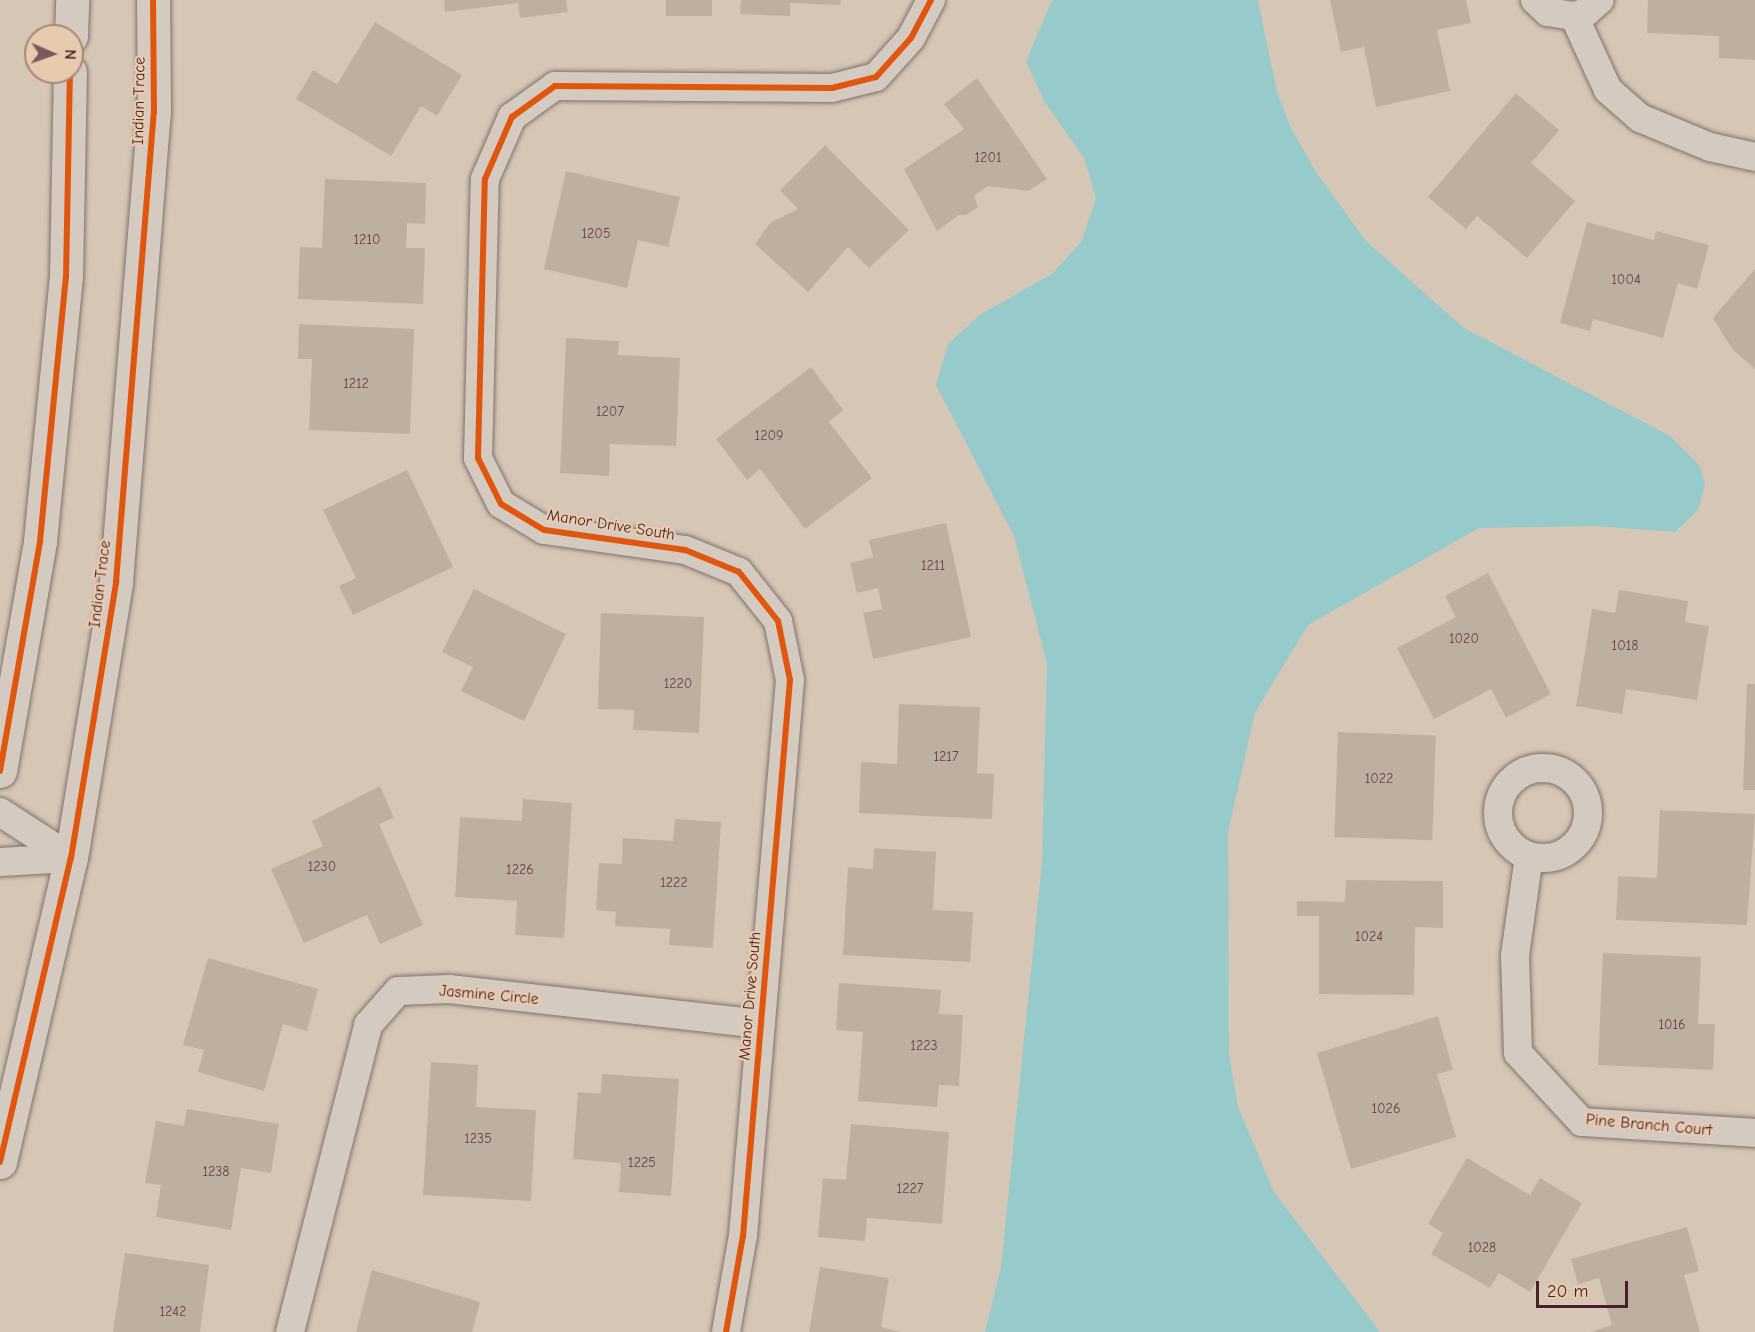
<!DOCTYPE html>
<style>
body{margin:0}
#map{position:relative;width:1755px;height:1332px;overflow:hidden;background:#d6c6b5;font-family:"Comic Neue",sans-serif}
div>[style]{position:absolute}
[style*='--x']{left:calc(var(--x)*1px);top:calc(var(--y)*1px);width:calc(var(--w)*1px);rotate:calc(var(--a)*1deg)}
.water>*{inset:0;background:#97cbcb}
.building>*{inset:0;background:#beb0a1;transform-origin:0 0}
.roads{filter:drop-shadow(0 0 2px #81726c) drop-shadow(0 0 2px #81726c)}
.minor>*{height:28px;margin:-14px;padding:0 14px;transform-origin:14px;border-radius:14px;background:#d4cabf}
.minor>.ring{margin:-14px;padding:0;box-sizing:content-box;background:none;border:28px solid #d4cabf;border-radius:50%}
.secondary>*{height:33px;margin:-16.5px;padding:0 16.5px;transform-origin:16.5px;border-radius:16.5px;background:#d4cabf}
.cycleway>*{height:6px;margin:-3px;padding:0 3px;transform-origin:3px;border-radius:3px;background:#e0560e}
span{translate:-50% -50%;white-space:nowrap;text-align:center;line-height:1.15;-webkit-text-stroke:4.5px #e7cbae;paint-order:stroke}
.number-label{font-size:14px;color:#674348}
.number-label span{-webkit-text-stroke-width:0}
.street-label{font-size:16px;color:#4a1f2b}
.north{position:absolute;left:24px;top:24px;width:60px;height:60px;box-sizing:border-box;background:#e7cbae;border:2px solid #a8867a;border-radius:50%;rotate:92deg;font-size:16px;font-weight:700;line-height:24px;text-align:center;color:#4a1f2b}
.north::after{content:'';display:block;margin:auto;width:21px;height:27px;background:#7b595b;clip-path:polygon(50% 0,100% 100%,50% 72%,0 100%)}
.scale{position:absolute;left:1536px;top:1281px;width:92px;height:27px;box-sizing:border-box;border:3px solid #4a1f2b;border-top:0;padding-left:8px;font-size:18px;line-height:21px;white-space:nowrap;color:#4a1f2b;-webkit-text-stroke:4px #e7cbae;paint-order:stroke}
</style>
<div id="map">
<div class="water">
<i style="clip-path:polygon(1052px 0,1258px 0,1277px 92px,1290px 126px,1316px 172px,1366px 241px,1464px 328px,1670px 436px,1700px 466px,1705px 485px,1698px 510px,1675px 532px,1594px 526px,1479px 528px,1308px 625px,1255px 713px,1228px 832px,1229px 1053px,1238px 1107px,1274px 1192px,1380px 1332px,985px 1332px,1001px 1267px,1042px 862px,1047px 664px,1014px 536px,936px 385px,948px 344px,981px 314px,1052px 274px,1081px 242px,1096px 198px,1084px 158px,1044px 101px,1026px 61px)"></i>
</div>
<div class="building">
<i style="clip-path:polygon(444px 0,566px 0,568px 12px,520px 18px,518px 3px,445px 12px)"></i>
<i style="left:666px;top:0;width:46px;height:16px"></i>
<i style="clip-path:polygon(741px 0,841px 0,840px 5px,790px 3px,790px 16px,740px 14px)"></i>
<i style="clip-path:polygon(1330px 0,1466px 0,1471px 23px,1437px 30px,1450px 91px,1376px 107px,1364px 47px,1341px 52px)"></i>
<i style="clip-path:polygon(1648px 0,1755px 0,1755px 60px,1719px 58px,1719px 36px,1647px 33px)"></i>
<i style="clip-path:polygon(375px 22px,462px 75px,437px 116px,421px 106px,391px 156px,296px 99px,313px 70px,337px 84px)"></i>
<i style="clip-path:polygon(977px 78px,1047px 179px,1028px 191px,988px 186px,974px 196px,978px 207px,966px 215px,959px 215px,937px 231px,904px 169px,964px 129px,944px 104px)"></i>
<i style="clip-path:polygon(1516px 93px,1559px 130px,1531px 163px,1575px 201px,1527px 258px,1477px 216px,1466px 229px,1428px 197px)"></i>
<i style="clip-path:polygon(825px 145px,909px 230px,869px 268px,848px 247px,808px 292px,755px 244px,770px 223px,798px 209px,780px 190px)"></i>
<i style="clip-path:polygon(566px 171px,680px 197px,668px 247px,638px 240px,627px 288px,544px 269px)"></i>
<i style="clip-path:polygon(325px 179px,426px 183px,425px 224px,407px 223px,406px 248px,425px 248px,423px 304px,298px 299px,300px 247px,322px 248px)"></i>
<i style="clip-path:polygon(1587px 222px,1654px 240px,1656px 231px,1709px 245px,1697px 289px,1678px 283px,1663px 338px,1593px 319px,1590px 331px,1560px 323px)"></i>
<i style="clip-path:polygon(1755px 269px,1755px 369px,1733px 350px,1713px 318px)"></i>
<i style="clip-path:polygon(299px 324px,414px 329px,410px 434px,309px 430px,312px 359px,298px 359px)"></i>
<i style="clip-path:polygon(566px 338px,619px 341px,618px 355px,680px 358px,676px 446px,610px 444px,609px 476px,560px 473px)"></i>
<i style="clip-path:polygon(811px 367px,843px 410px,829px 422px,872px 478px,805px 529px,760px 469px,747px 480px,716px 439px)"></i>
<i style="clip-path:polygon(407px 470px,453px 567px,353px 615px,339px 586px,356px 578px,323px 510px)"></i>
<i style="clip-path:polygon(946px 523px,971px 637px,873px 659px,863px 613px,882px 609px,878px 588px,857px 593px,850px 563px,873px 557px,869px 540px)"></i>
<i style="clip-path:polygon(1488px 573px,1551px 694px,1506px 718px,1491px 689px,1434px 719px,1397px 648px,1456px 617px,1445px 596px)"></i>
<i style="clip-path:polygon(474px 589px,566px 634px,524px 721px,461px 691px,473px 667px,442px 652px)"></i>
<i style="clip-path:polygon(1619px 590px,1688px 601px,1685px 622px,1709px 626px,1697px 700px,1626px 689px,1622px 714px,1576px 706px,1592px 609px,1615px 613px)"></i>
<i style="clip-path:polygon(601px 613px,704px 617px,699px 733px,633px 730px,634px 710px,598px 709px)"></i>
<i style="clip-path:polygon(1747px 684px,1755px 684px,1755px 790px,1743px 790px)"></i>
<i style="clip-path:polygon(899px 704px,980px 707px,977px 773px,994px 774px,992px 819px,859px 813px,861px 762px,897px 764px)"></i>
<i style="left:1338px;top:732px;width:98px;height:105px;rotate:2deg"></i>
<i style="clip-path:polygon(380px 786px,394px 818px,379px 824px,423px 925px,380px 944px,367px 915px,304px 943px,271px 869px,323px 846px,312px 821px)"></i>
<i style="clip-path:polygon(523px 799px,572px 803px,564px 938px,515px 935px,517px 901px,455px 897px,460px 817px,522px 821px)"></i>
<i style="clip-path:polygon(1660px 810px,1755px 814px,1747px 925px,1616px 920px,1618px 876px,1657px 878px)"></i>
<i style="clip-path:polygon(675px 819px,721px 822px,713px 948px,669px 945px,670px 929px,615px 926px,616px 912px,596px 910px,599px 863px,622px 864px,623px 838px,673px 841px)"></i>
<i style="clip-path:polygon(874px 848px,936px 852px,933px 910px,973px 912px,970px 962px,843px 955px,848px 867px,873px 869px)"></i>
<i style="clip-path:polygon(1346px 880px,1443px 881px,1443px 928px,1415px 927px,1414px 995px,1319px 994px,1319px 916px,1297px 916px,1297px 901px,1345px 902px)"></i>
<i style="clip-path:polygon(1603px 953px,1701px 957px,1698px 1024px,1715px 1024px,1713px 1070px,1598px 1065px)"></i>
<i style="clip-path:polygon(208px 958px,318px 989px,307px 1031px,283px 1024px,264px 1091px,198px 1072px,204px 1050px,183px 1045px)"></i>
<i style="clip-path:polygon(839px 983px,941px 990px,939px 1014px,963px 1015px,959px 1086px,939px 1085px,937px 1107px,858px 1101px,863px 1032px,836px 1030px)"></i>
<i style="clip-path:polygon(1438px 1016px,1453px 1070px,1437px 1074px,1456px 1137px,1351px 1169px,1317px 1053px)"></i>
<i style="clip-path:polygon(431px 1062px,478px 1065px,476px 1107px,536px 1110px,531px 1201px,423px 1195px)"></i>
<i style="clip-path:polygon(602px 1074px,679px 1079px,671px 1196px,619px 1192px,621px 1163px,573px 1159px,578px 1092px,601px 1094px)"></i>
<i style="clip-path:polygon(187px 1109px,279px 1124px,271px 1173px,241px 1168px,231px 1230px,156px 1217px,161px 1185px,145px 1183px,156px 1121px,184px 1126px)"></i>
<i style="clip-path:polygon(851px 1124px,949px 1132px,942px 1224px,867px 1218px,865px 1241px,818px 1237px,823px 1178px,846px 1180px)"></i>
<i style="clip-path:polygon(1467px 1158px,1530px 1195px,1540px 1178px,1582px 1203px,1530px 1292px,1499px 1273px,1490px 1288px,1431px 1254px,1443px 1233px,1428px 1224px)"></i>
<i style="clip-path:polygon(1687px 1227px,1699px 1271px,1684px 1275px,1700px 1332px,1591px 1332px,1612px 1325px,1599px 1278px,1578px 1284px,1571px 1259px)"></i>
<i style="clip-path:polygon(125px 1253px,209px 1265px,200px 1332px,113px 1332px)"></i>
<i style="clip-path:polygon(820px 1267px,889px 1278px,881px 1327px,900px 1332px,809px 1332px)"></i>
<i style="clip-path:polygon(372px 1270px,480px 1302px,472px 1332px,356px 1332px)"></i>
</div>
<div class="roads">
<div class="minor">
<i style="--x:1535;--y:0;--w:18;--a:43"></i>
<i style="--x:1548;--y:12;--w:26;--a:9"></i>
<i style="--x:1574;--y:16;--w:13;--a:-18"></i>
<i style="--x:1586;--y:12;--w:18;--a:-41"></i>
<i style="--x:1574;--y:16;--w:81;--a:65.3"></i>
<i style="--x:1608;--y:90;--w:43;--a:41.2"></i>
<i style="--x:1640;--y:118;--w:76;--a:22.5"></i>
<i style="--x:1710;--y:147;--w:46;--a:12.5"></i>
<i class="ring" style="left:1498px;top:768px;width:62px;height:62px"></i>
<i style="--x:0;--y:812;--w:85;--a:32.9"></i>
<i style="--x:71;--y:858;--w:71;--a:176.8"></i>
<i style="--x:1529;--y:856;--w:101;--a:98"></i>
<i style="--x:1515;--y:956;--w:97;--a:88.2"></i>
<i style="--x:1518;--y:1053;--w:94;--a:47.2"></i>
<i style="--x:1582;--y:1122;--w:173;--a:3.6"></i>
<i style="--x:290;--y:1332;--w:317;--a:-75.7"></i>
<i style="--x:368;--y:1025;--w:45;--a:-48.6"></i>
<i style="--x:398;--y:991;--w:51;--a:-2.2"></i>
<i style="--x:449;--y:989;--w:314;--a:6.4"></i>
<i style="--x:726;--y:1332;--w:97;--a:-80"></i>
<i style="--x:743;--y:1236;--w:558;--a:-85.17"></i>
<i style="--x:790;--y:680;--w:60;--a:-101.5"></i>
<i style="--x:778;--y:621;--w:63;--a:-128.5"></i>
<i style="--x:739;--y:572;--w:58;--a:-157.8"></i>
<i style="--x:685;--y:550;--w:142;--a:-171.9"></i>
<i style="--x:544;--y:530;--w:50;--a:-148.8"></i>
<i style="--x:501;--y:504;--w:51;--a:-116.6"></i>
<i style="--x:478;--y:458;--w:279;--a:-88.6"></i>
<i style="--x:485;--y:179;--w:68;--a:-66.5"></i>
<i style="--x:512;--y:117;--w:53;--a:-35.8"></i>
<i style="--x:555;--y:86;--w:277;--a:0.4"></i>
<i style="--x:832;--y:88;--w:45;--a:-14"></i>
<i style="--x:876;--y:77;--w:52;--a:-48.1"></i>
<i style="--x:911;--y:38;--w:43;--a:-62.2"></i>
</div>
<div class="secondary">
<i style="--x:71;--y:36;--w:36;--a:-88"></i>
<i style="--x:0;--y:771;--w:233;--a:-80.1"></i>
<i style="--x:40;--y:541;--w:265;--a:-84.4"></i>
<i style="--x:66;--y:277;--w:205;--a:-88.9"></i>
<i style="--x:0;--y:1162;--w:312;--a:-76.9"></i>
<i style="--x:71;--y:858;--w:280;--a:-80.7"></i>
<i style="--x:116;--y:582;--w:472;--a:-85.4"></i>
<i style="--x:154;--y:112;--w:112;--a:-90.5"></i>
</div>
</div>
<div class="cycleway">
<i style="--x:0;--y:771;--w:233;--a:-80.1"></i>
<i style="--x:40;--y:541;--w:265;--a:-84.4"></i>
<i style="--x:66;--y:277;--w:205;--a:-88.9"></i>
<i style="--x:0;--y:1162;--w:312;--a:-76.9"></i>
<i style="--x:71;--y:858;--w:280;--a:-80.7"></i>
<i style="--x:116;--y:582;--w:472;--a:-85.4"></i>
<i style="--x:154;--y:112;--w:112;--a:-90.5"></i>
<i style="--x:726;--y:1332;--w:97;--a:-80"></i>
<i style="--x:743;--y:1236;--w:558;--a:-85.17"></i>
<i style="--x:790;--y:680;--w:60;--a:-101.5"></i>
<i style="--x:778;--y:621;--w:63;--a:-128.5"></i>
<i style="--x:739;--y:572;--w:58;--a:-157.8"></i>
<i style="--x:685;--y:550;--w:142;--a:-171.9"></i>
<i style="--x:544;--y:530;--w:50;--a:-148.8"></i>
<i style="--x:501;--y:504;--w:51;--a:-116.6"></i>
<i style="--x:478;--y:458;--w:279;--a:-88.6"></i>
<i style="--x:485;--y:179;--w:68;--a:-66.5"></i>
<i style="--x:512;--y:117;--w:53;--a:-35.8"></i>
<i style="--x:555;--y:86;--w:277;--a:0.4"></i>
<i style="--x:832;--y:88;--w:45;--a:-14"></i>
<i style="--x:876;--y:77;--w:52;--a:-48.1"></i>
<i style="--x:911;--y:38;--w:43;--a:-62.2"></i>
</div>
<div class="number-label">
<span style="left:988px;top:158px">1201</span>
<span style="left:596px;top:234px">1205</span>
<span style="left:367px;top:240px">1210</span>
<span style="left:1626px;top:280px">1004</span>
<span style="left:356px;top:384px">1212</span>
<span style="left:610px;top:412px">1207</span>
<span style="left:769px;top:436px">1209</span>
<span style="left:933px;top:566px">1211</span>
<span style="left:1464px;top:639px">1020</span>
<span style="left:1625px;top:646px">1018</span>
<span style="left:678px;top:684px">1220</span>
<span style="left:946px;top:757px">1217</span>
<span style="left:1379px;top:779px">1022</span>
<span style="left:322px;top:867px">1230</span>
<span style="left:520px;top:870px">1226</span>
<span style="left:674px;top:883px">1222</span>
<span style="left:1369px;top:937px">1024</span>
<span style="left:1672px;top:1025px">1016</span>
<span style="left:924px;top:1046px">1223</span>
<span style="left:1386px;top:1109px">1026</span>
<span style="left:478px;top:1139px">1235</span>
<span style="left:642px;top:1163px">1225</span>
<span style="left:216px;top:1172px">1238</span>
<span style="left:910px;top:1189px">1227</span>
<span style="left:1482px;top:1248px">1028</span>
<span style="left:173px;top:1312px">1242</span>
</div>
<div class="street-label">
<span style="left:139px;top:101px;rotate:-89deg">Indian Trace</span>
<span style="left:611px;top:525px;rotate:9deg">Manor Drive South</span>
<span style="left:100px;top:584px;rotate:-83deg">Indian Trace</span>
<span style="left:489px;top:995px;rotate:5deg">Jasmine Circle</span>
<span style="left:750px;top:996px;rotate:-85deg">Manor Drive South</span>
<span style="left:1649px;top:1125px;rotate:5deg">Pine Branch Court</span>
</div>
<div class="north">N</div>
<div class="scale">20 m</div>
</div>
